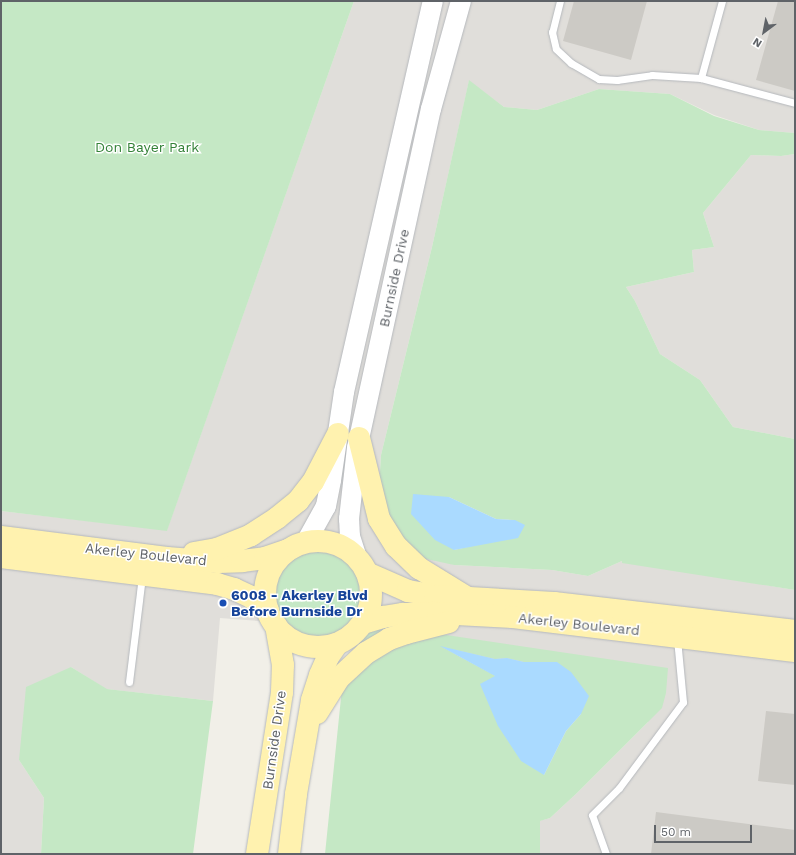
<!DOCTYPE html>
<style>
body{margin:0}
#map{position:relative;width:796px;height:855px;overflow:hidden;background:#f1efe8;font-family:"Work Sans",sans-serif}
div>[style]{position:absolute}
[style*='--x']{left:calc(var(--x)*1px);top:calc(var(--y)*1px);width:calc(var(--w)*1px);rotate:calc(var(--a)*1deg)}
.industrial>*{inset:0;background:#e0deda}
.green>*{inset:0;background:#c5e8c5}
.round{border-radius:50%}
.water>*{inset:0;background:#aadaff}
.building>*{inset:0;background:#cccac5}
.roads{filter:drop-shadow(0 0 1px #b5b8bc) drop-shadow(0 0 1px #b5b8bc)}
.service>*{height:7px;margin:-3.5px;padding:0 3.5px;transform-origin:3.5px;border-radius:3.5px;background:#fff}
.secondary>*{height:20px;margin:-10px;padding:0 10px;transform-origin:10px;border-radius:10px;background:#fff}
.primary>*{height:22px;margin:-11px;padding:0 11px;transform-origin:11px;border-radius:11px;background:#fff2af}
.primary>.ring{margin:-11px;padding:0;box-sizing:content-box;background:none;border:22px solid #fff2af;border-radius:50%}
.dots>*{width:11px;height:11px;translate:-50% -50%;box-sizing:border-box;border:2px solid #fff;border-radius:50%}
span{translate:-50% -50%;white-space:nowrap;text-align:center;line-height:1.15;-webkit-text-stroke:3px #fff;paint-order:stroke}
.park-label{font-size:14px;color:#348238}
.street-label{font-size:14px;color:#5f6368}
.transit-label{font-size:14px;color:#164399;font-weight:700}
.left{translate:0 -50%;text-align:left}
.frame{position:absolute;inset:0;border:2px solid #5f6368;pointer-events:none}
.north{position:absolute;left:744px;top:12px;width:40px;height:40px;-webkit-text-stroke:3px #fff;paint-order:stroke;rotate:212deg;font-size:11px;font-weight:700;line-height:16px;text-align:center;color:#5f6368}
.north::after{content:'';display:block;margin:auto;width:14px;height:18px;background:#5f6368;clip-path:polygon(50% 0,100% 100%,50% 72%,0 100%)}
.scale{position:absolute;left:654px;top:825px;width:98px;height:18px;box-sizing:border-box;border:2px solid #5f6368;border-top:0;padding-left:5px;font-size:12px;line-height:14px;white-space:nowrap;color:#5f6368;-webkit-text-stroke:3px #fff;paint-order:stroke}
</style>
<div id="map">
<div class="industrial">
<i style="clip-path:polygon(354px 1px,795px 1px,795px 133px,759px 130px,714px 115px,670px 94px,599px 89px,537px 110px,504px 107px,469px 81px,432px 247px,381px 455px,377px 521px,454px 565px,552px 570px,588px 576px,622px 561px,795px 590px,795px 854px,540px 854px,539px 821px,550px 818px,577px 793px,648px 722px,366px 623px,308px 625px,220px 618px,213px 701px,106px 689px,71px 667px,19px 760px,44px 798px,41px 854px,1px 854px,1px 511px,167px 530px)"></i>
<i style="clip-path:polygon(795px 154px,795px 439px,733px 427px,700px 380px,660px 354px,635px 301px,626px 287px,694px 272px,692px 250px,714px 247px,703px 213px,751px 155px,781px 156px)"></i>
</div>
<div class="green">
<i style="clip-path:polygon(1px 1px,354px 1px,167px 531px,1px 511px)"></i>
<i style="clip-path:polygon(evenodd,469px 80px,504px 107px,537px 110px,599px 89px,670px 94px,714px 116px,759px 130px,795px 133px,795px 154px,781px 156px,751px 155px,703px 213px,714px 247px,692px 250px,694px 272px,626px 287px,635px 301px,660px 354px,700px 380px,733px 427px,795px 439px,795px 590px,622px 563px,622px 561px,588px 576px,552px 570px,454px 565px,399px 553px,377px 521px,381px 455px,432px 247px,469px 80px,449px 497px,496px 519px,515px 520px,480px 544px,454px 550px,449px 497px)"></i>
<i class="round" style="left:272px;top:552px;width:92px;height:92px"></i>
<i style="clip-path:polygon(evenodd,366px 623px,668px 668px,666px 693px,662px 708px,577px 793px,550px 818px,540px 821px,540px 854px,325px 854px,342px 688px,366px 623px,442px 647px,495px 659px,507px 658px,524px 662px,557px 662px,581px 714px,566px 731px,544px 775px,496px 676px,442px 647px)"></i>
<i style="clip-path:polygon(71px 667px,107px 689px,213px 701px,193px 854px,41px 854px,44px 798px,19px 760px,26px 687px)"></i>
</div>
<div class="water">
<i style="clip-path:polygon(413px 494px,449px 497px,496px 519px,515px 520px,525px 525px,518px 538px,454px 550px,435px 540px,411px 514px)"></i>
<i style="clip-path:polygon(440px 646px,495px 659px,507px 658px,524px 662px,557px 662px,571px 672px,589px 696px,581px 714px,566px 731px,544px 775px,521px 761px,498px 726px,480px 684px,495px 676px)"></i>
</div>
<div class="building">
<i style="clip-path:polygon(574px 1px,647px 1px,631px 60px,563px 41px)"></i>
<i style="clip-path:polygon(778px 1px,795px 1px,795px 91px,756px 80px)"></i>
<i style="clip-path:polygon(766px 711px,795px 714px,795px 785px,758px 781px)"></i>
<i style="clip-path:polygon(656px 812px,795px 830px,795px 854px,651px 854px)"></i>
</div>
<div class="roads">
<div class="service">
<i style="--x:560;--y:1;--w:32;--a:104"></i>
<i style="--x:552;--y:32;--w:17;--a:77"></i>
<i style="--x:556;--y:49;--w:21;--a:43"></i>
<i style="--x:571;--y:63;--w:32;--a:30"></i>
<i style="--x:599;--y:79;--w:18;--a:3"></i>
<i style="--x:617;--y:80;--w:35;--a:-8"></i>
<i style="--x:652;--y:75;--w:49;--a:3.5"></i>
<i style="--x:722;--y:1;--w:80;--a:105.3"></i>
<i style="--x:701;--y:78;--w:97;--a:14.9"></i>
<i style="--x:129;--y:682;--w:107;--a:-83"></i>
<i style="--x:606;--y:854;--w:41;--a:-109.7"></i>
<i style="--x:592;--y:815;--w:38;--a:-45"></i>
<i style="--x:619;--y:788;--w:107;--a:-53.3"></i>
<i style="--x:683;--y:702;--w:63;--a:-95.4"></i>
</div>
<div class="secondary">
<i style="--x:306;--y:542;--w:41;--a:-60.9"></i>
<i style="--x:326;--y:506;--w:26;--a:-79"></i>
<i style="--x:331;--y:480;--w:89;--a:-81.6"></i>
<i style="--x:344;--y:392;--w:401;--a:-77.2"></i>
<i style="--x:357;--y:558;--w:22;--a:-108"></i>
<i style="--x:350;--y:537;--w:18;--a:-93"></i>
<i style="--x:349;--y:519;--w:71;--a:-83.6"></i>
<i style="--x:357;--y:448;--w:347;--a:-77.7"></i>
<i style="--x:431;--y:109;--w:112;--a:-74.5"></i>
</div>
<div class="primary">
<i style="--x:359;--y:438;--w:83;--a:76.1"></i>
<i style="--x:379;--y:519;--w:32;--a:58"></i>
<i style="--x:396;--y:546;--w:32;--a:44"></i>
<i style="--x:419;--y:568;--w:55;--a:31.7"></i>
<i style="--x:1;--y:537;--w:167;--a:7.2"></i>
<i style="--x:167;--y:558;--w:51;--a:4.5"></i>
<i style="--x:218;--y:562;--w:24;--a:-2"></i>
<i style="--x:242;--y:561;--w:23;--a:-7"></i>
<i style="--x:265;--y:558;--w:24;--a:-19"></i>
<i class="ring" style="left:265px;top:541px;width:84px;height:84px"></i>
<i style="--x:194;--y:553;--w:23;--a:-10"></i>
<i style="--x:217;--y:549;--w:37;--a:-22"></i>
<i style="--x:251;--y:535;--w:31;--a:-33"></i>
<i style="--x:277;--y:518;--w:27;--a:-39"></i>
<i style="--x:298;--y:501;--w:24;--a:-52"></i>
<i style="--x:313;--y:482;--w:54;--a:-62.5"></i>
<i style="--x:1;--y:557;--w:218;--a:7.1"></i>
<i style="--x:217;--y:584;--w:18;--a:16"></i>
<i style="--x:234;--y:589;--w:19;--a:25"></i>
<i style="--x:251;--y:597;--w:22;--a:39"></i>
<i style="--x:367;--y:573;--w:45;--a:23.7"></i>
<i style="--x:408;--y:591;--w:27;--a:10"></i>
<i style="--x:435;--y:596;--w:119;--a:3.4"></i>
<i style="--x:554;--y:603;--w:243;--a:6.6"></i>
<i style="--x:363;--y:623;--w:21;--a:-17"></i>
<i style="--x:383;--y:617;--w:20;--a:-9"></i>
<i style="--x:403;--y:614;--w:35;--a:-2"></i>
<i style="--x:438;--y:613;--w:75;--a:3.1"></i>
<i style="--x:513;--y:617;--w:284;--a:6.9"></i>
<i style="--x:317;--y:713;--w:40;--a:-58"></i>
<i style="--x:338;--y:679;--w:38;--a:-43"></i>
<i style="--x:366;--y:653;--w:27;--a:-31"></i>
<i style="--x:389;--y:639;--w:18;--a:-19"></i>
<i style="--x:406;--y:633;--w:44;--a:-14.3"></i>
<i style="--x:257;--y:854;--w:164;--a:-81.2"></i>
<i style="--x:282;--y:692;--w:27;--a:-88"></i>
<i style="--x:283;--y:665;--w:40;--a:-100"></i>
<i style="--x:289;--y:854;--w:60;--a:-83.3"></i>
<i style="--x:296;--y:794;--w:95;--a:-80.3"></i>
<i style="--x:312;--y:700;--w:26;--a:-72"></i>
<i style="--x:320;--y:675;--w:20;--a:-66"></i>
<i style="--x:328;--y:657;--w:16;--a:-55"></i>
</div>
</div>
<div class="dots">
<i style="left:223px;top:603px;background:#1a4fb4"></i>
</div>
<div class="park-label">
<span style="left:147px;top:147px">Don Bayer Park</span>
</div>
<div class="street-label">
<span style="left:394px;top:278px;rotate:-78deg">Burnside Drive</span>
<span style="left:146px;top:554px;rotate:6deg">Akerley Boulevard</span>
<span style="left:579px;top:624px;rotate:6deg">Akerley Boulevard</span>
<span style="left:274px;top:740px;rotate:-82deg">Burnside Drive</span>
</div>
<div class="transit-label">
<span class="left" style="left:231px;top:603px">6008 - Akerley Blvd<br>Before Burnside Dr</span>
</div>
<div class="frame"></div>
<div class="north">N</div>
<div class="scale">50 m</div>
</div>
